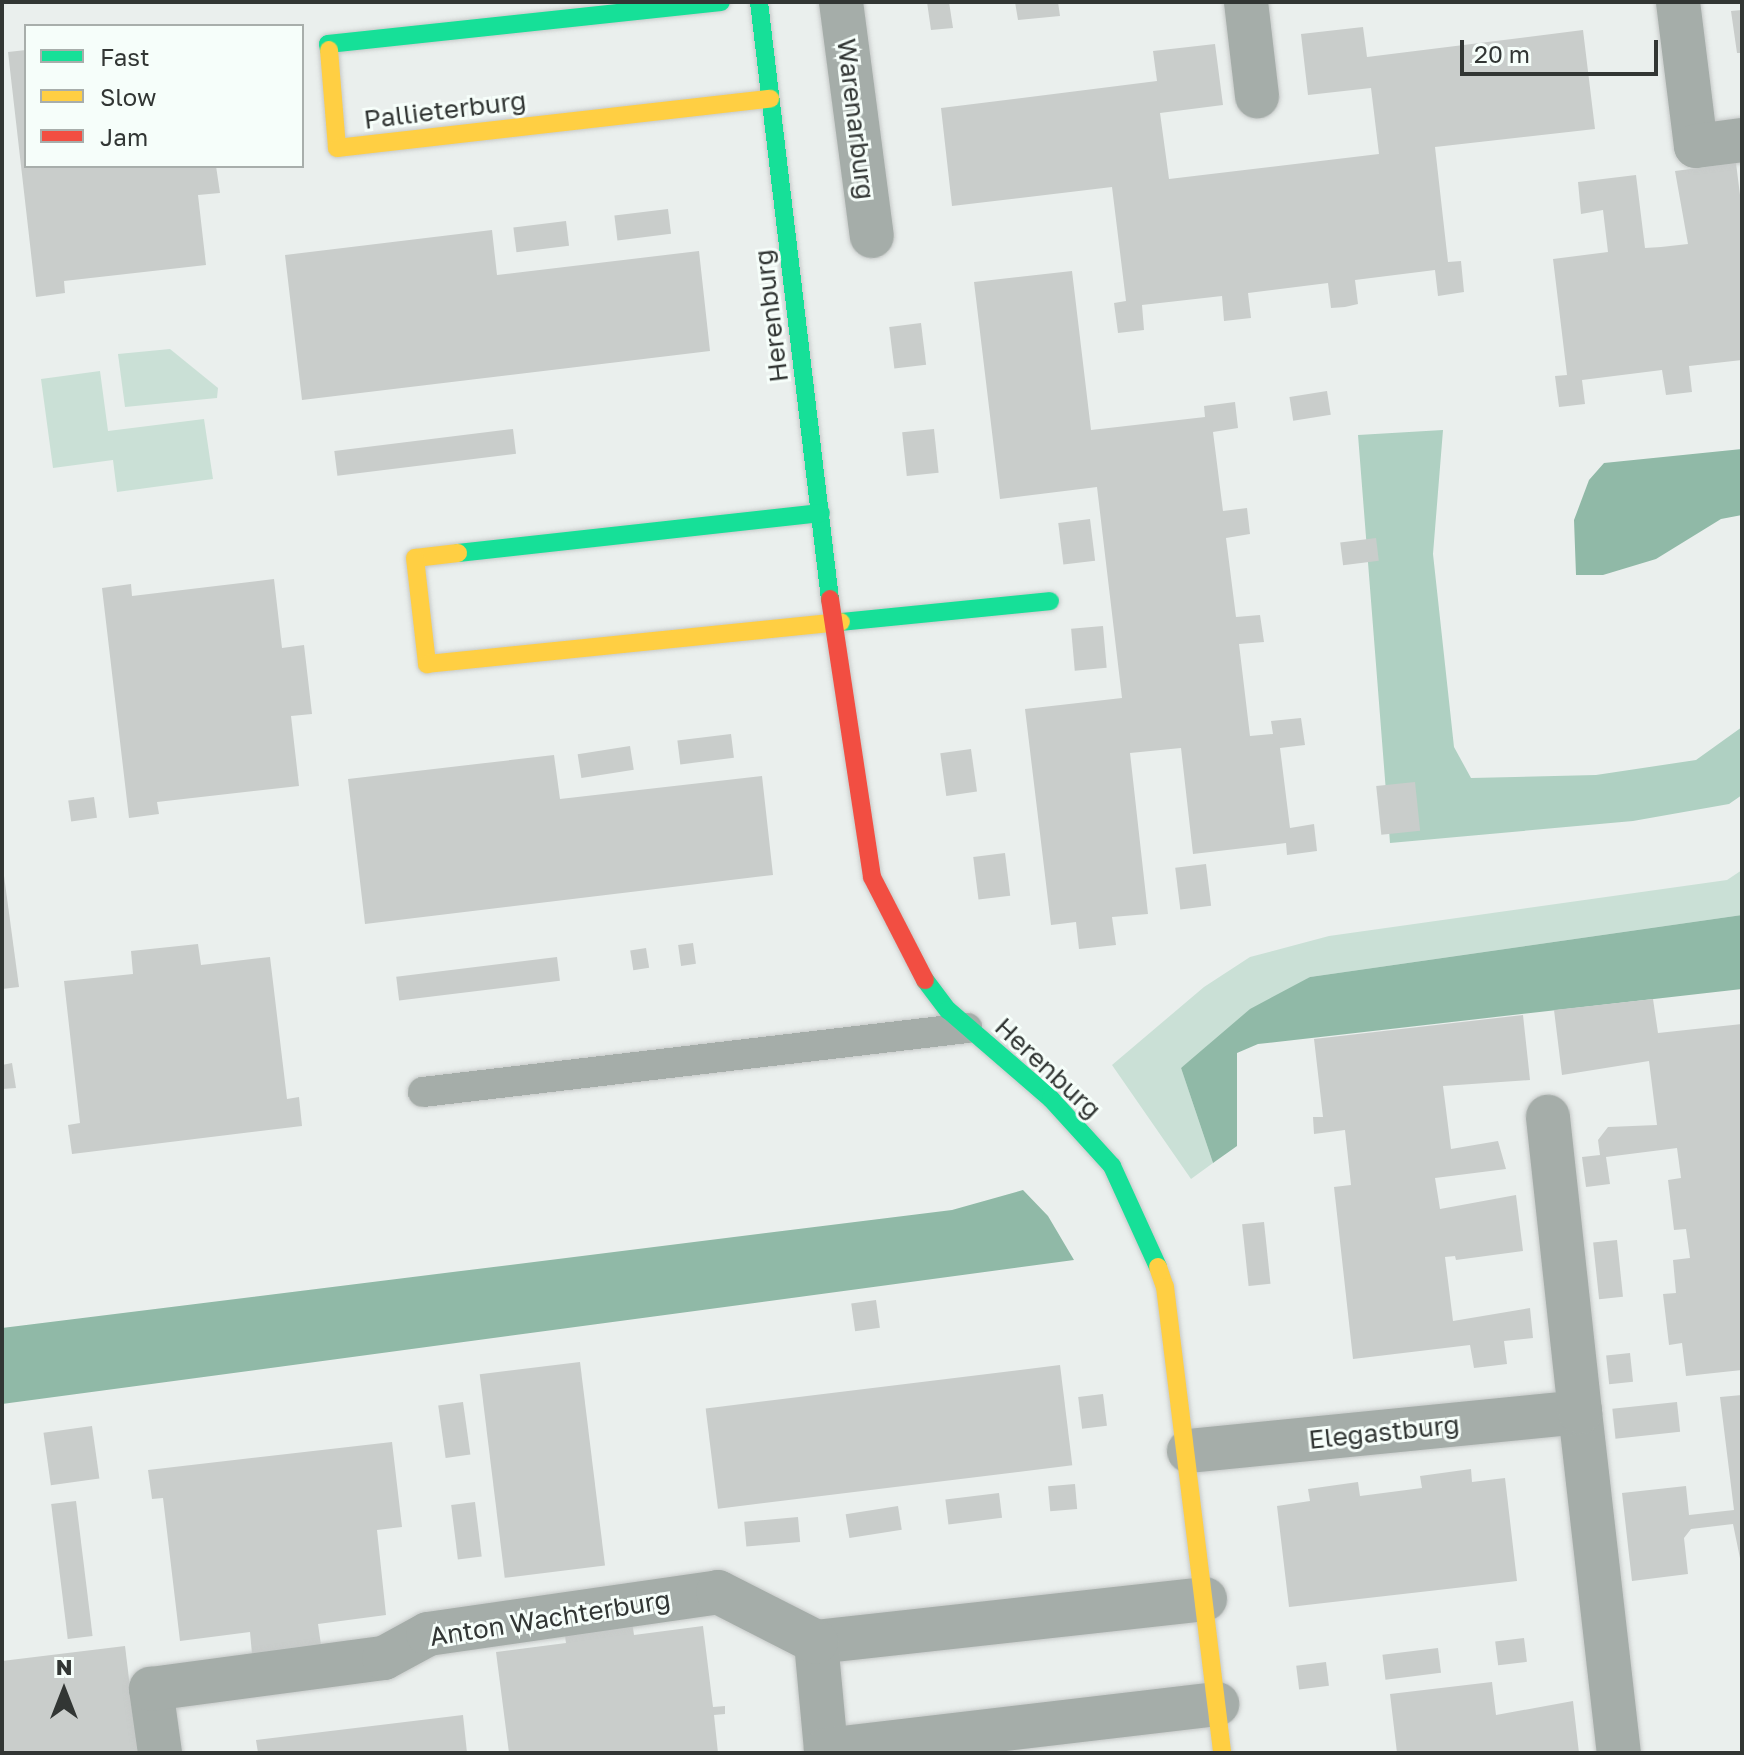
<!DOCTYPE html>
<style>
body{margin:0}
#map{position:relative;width:1744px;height:1755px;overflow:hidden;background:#eaefed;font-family:"Golos Text",sans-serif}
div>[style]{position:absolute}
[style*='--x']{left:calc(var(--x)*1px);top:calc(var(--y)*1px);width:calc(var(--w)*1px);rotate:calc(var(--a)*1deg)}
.green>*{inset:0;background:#cae0d6}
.forest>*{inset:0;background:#afd0c2}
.water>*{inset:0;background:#90b9a7}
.building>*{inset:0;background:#c9cdcb;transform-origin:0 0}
.roads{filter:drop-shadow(0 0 2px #c6c9c8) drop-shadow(0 0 2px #c6c9c8)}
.lane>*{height:30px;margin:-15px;padding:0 15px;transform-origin:15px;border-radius:15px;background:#a5ada9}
.street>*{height:44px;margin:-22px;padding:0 22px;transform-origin:22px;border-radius:22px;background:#a5ada9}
.fast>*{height:18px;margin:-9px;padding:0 9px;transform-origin:9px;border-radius:9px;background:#16e098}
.slow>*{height:18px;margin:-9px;padding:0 9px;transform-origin:9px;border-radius:9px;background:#ffcf43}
.jam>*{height:18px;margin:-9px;padding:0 9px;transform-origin:9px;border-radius:9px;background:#f24e42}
span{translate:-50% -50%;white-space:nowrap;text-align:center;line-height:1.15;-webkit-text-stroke:6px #f6fefa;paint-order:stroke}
.street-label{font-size:26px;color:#323634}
.frame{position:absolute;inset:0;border:4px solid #323634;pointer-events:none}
.legend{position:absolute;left:24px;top:24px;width:280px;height:144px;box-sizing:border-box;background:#f6fefa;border:2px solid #a8aeab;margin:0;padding:10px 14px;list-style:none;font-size:24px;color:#323634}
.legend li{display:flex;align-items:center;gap:16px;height:40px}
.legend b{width:40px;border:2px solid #a8aeab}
.north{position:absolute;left:24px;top:1651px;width:80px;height:80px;-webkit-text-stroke:6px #f6fefa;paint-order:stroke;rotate:0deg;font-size:22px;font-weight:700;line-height:32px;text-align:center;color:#323634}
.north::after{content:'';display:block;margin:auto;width:28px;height:36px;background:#323634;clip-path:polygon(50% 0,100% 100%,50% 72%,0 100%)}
.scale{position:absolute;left:1460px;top:40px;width:198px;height:36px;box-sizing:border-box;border:4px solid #323634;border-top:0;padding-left:10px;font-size:24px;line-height:28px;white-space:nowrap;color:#323634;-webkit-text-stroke:6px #f6fefa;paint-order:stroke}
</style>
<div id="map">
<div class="green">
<i style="clip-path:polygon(170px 349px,218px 388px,217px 398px,125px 407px,118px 354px)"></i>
<i style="clip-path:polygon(100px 371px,108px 431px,204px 419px,213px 479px,117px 492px,113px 460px,53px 468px,41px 379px)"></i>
<i style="clip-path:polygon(1742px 870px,1742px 915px,1310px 977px,1181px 1068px,1213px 1163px,1191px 1179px,1112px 1065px,1204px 987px,1250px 957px,1329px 936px,1727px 880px)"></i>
</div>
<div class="forest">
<i style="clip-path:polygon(1443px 430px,1433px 554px,1454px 747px,1471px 778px,1596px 775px,1696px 760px,1742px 727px,1742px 795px,1729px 804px,1633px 821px,1390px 843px,1358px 435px)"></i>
</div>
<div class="water">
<i style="clip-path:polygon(1742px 449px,1742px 515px,1721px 519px,1656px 559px,1603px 575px,1576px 575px,1574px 520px,1589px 480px,1604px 463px)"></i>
<i style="clip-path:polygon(1742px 915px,1742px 989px,1258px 1044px,1237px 1053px,1237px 1146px,1213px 1163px,1181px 1068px,1250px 1009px,1310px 977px)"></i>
<i style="clip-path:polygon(1023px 1190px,1048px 1216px,1074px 1260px,2px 1404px,2px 1328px,952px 1210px)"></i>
</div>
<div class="building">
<i style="clip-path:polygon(927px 2px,949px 2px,953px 28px,931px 30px)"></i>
<i style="clip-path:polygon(1015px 2px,1058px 2px,1060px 16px,1018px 20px)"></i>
<i style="clip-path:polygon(1742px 10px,1742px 53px,1737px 53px,1731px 11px)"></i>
<i style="clip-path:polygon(1363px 27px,1367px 57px,1583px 30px,1595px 129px,1435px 147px,1448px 262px,1461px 261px,1464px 292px,1438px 296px,1435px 270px,1355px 280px,1358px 304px,1345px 307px,1331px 308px,1328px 283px,1248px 293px,1251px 318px,1224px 321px,1222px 296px,1142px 305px,1144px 330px,1118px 333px,1114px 303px,1126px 301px,1112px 187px,952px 206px,941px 108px,1157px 81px,1153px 51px,1215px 44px,1223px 105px,1160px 113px,1169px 179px,1379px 154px,1371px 88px,1308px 95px,1301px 34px)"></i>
<i style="clip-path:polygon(26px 50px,26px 166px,216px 166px,220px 193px,198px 195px,206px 265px,64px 281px,65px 293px,36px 297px,8px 52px)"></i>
<i style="clip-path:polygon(1736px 163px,1742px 211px,1742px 360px,1689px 366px,1692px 392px,1666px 395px,1662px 370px,1582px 380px,1585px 404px,1559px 407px,1555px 376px,1567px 375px,1553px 259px,1608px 252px,1603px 210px,1581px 214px,1578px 182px,1636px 175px,1645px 248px,1661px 247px,1688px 244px,1675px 171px)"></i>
<i style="left:668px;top:209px;width:25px;height:54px;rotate:83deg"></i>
<i style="left:566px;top:221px;width:25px;height:53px;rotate:83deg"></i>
<i style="clip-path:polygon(492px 230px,497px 275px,699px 251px,710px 351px,302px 400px,285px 255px)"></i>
<i style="clip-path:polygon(1072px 271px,1091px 430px,1205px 417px,1204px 406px,1235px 402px,1238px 428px,1213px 432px,1223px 511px,1247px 508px,1250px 534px,1226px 538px,1236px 617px,1260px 615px,1264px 642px,1239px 644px,1250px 736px,1273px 734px,1271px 721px,1301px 718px,1305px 745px,1280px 748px,1290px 828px,1314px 824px,1317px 851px,1287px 855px,1286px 843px,1193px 854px,1181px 748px,1130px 753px,1148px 914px,1112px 917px,1116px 945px,1079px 949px,1076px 922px,1051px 925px,1025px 709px,1122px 698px,1097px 487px,1000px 499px,974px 282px)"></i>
<i style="left:921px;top:323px;width:42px;height:32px;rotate:83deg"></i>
<i style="left:1327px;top:391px;width:24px;height:38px;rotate:81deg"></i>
<i style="left:513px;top:429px;width:25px;height:180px;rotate:83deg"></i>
<i style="left:934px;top:429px;width:44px;height:32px;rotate:84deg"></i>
<i style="left:1090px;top:519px;width:42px;height:32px;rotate:83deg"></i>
<i style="left:1376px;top:538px;width:23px;height:36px;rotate:83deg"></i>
<i style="clip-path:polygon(274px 579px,282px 648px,304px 645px,312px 714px,291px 716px,299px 786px,157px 802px,159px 814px,129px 818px,102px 588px,131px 584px,132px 596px)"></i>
<i style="left:1103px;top:626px;width:42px;height:32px;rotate:85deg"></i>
<i style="left:731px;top:734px;width:24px;height:54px;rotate:83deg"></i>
<i style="left:630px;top:746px;width:24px;height:53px;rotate:81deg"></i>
<i style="left:971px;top:749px;width:43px;height:31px;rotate:82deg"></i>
<i style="clip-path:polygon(554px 755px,560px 799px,762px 776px,773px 875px,365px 924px,348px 779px)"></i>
<i style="left:1415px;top:782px;width:49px;height:39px;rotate:84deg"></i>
<i style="left:94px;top:797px;width:21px;height:26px;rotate:82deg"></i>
<i style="left:1005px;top:853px;width:43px;height:32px;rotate:83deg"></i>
<i style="clip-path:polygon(2px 861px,19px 987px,2px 989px)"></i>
<i style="left:1206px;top:864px;width:42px;height:31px;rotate:83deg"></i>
<i style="left:693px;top:943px;width:21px;height:15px;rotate:82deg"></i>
<i style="clip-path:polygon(198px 944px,201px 965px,270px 957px,287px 1099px,299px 1097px,302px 1126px,72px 1154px,68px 1125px,80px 1123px,64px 981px,133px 974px,131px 951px)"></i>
<i style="left:646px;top:948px;width:20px;height:16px;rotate:81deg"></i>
<i style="left:557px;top:957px;width:24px;height:162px;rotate:83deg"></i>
<i style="clip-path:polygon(1653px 999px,1658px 1033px,1742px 1024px,1742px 1370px,1686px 1376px,1682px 1343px,1669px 1345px,1663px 1294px,1676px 1293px,1673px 1260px,1690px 1258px,1686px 1229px,1674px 1230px,1668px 1180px,1681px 1178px,1677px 1148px,1606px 1157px,1610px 1184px,1586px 1187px,1582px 1157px,1600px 1155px,1598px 1140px,1608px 1127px,1657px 1125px,1649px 1061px,1562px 1075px,1554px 1010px)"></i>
<i style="clip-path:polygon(1523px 1015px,1530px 1080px,1443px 1086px,1451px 1149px,1498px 1141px,1506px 1169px,1435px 1178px,1440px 1209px,1516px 1195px,1523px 1251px,1456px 1260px,1455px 1256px,1445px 1257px,1453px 1321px,1530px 1308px,1533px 1338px,1504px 1341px,1507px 1364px,1474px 1368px,1470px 1345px,1353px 1359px,1334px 1187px,1351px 1185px,1345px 1130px,1314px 1134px,1313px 1117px,1323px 1117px,1314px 1039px)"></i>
<i style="clip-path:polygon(12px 1063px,16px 1088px,2px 1089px,2px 1065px)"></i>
<i style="left:1264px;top:1222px;width:62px;height:22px;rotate:84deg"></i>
<i style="left:1617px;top:1240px;width:57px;height:24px;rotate:84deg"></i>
<i style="left:876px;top:1300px;width:28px;height:25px;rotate:82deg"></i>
<i style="left:1630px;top:1353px;width:29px;height:24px;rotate:84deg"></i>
<i style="left:580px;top:1362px;width:205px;height:101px;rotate:83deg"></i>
<i style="left:1060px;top:1365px;width:101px;height:357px;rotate:83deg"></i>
<i style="left:1103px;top:1394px;width:32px;height:25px;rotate:83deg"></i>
<i style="clip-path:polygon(1742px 1395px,1742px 1568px,1733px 1524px,1691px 1529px,1684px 1538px,1688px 1574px,1632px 1581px,1622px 1493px,1686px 1486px,1689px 1515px,1734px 1510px,1720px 1397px)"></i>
<i style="left:463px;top:1402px;width:53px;height:25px;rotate:82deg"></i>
<i style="left:1677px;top:1402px;width:30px;height:65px;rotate:84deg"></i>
<i style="left:92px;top:1426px;width:53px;height:49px;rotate:82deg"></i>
<i style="clip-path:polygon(392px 1442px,402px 1527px,377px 1530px,386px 1615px,318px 1624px,321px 1645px,252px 1654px,250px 1632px,180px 1641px,163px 1498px,152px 1499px,148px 1470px)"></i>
<i style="clip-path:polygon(1471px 1469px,1472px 1482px,1505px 1478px,1517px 1581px,1289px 1607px,1277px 1506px,1310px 1501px,1308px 1489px,1358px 1482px,1360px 1496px,1422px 1488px,1420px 1476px)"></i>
<i style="left:1075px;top:1484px;width:25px;height:27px;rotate:85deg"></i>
<i style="left:999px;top:1493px;width:25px;height:54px;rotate:83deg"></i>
<i style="left:76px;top:1501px;width:136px;height:25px;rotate:83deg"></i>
<i style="left:475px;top:1502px;width:55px;height:24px;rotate:83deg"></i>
<i style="left:898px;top:1506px;width:24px;height:53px;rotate:81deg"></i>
<i style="left:798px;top:1517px;width:25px;height:54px;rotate:85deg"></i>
<i style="clip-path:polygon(631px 1613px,634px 1635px,703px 1626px,713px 1707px,725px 1706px,725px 1714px,714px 1715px,718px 1753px,509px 1753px,496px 1652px,566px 1643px,563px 1621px)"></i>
<i style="left:1524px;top:1638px;width:24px;height:29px;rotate:83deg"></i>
<i style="clip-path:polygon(125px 1646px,138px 1753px,2px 1753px,2px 1661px)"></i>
<i style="left:1438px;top:1648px;width:25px;height:56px;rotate:83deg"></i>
<i style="left:1326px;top:1662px;width:24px;height:30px;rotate:83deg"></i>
<i style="clip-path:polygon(1492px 1682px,1496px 1715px,1573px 1701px,1579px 1753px,1397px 1753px,1390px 1694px)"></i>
<i style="clip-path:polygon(463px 1715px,467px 1753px,258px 1753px,256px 1740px)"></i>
</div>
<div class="roads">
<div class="lane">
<i style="--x:423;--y:1092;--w:548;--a:-6.71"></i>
</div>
<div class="street">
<i style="--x:841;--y:2;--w:236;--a:82.5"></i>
<i style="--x:1246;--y:2;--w:95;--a:83.3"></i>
<i style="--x:1678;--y:2;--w:145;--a:82.9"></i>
<i style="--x:1696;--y:146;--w:46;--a:-7.4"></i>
<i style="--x:1580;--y:1412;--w:343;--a:83.5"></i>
<i style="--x:1189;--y:1451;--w:393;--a:-5.7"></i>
<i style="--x:1580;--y:1412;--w:297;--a:-96.2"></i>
<i style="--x:1205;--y:1599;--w:391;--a:173.7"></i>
<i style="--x:816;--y:1642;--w:108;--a:84.7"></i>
<i style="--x:826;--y:1750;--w:394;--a:-6.7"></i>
<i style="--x:160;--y:1753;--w:65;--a:-98"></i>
<i style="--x:151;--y:1689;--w:235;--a:-7.6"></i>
<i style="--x:384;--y:1658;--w:50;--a:-28.6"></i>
<i style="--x:428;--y:1634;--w:293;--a:-8.2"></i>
<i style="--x:718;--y:1592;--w:110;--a:27"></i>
</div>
<div class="fast">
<i style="--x:759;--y:2;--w:601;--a:83.22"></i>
<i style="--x:329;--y:50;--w:6;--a:-99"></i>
<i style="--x:328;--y:44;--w:395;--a:-6.1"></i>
<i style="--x:458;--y:553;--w:365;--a:-6.3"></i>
<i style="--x:841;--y:622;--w:210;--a:-5.7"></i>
<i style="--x:925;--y:980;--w:38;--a:53"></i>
<i style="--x:948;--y:1010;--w:136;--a:40.8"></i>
<i style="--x:1051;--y:1099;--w:91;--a:47.7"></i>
<i style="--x:1112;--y:1166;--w:111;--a:65.5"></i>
</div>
<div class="slow">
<i style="--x:329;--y:50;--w:98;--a:85.3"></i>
<i style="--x:337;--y:148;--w:436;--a:-6.5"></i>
<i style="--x:458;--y:553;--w:43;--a:173.4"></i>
<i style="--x:415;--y:558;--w:107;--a:83.5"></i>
<i style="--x:427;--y:664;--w:416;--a:-5.8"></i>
<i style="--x:1158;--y:1267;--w:21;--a:71"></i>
<i style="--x:1165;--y:1287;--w:469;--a:83"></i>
</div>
<div class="jam">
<i style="--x:830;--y:599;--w:281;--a:81.4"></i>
<i style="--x:872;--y:877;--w:116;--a:62.8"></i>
</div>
</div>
<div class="street-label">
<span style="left:445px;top:110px;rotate:-7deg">Pallieterburg</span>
<span style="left:856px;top:119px;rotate:83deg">Warenarburg</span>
<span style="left:771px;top:316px;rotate:-97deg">Herenburg</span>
<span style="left:1048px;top:1068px;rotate:43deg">Herenburg</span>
<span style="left:1384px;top:1432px;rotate:-6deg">Elegastburg</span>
<span style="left:550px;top:1618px;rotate:-9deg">Anton Wachterburg</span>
</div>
<div class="frame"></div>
<ul class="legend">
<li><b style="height:10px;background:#16e098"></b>Fast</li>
<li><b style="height:10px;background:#ffcf43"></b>Slow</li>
<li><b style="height:10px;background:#f24e42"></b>Jam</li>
</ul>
<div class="north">N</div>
<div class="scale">20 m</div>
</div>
